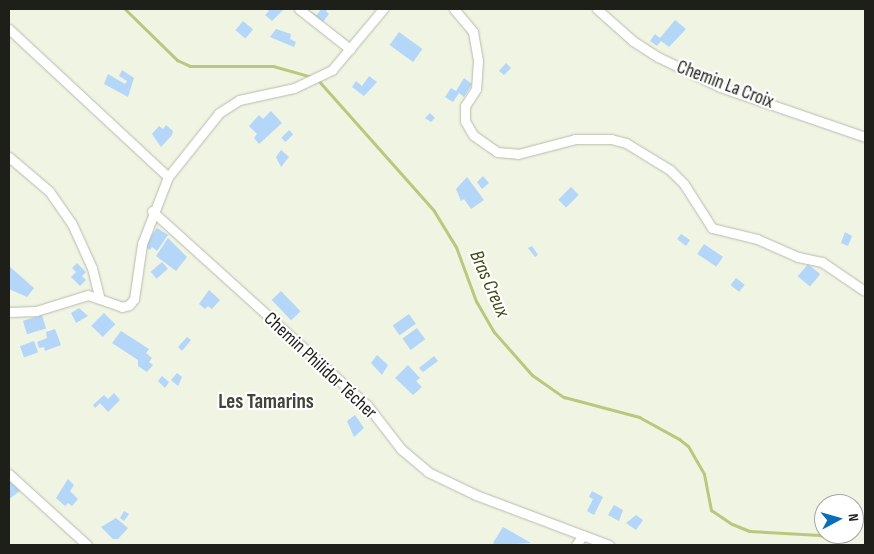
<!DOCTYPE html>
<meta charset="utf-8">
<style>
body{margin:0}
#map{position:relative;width:874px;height:554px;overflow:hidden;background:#f0f4e3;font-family:"Sofia Sans Condensed",sans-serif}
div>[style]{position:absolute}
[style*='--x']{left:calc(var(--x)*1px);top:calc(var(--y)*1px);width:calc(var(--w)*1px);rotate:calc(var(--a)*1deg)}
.stream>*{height:3px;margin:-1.5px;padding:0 1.5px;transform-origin:1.5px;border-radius:1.5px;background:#b8c87c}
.building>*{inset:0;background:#b4d6f8;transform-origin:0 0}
.roads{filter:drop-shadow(0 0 1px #b7bcab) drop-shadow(0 0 1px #b7bcab)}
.minor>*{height:9px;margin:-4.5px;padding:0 4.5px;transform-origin:4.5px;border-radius:4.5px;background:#fff}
span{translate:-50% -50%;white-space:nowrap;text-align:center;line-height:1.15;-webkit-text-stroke:4.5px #fff;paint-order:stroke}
.street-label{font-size:19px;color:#1d1f18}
.water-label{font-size:20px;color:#414b13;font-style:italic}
.quarter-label{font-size:21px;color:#414436;font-weight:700}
.frame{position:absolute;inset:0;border:10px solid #1d1f18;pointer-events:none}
.north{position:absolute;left:814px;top:494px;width:50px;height:50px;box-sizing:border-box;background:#fff;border:1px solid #a5a5a3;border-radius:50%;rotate:84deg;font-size:14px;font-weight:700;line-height:20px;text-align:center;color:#1d1f18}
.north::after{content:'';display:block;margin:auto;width:18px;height:22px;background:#096fbb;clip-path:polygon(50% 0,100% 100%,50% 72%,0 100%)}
</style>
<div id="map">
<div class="stream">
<i style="--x:125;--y:9;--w:73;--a:44.4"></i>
<i style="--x:177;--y:60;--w:14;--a:25"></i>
<i style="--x:190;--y:66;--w:83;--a:0"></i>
<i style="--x:273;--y:66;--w:41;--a:15.8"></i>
<i style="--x:317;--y:79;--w:176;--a:48.4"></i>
<i style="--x:434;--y:211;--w:42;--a:58.6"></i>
<i style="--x:456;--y:247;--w:58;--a:69.7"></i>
<i style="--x:476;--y:301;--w:36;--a:60"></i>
<i style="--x:494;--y:332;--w:57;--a:48.5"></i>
<i style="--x:532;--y:375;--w:39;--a:35"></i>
<i style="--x:564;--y:397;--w:78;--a:14.9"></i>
<i style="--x:639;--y:417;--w:46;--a:28.8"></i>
<i style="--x:679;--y:439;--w:11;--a:38"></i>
<i style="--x:688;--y:446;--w:32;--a:60"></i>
<i style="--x:704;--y:474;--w:37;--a:79"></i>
<i style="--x:711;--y:510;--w:25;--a:34"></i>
<i style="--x:732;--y:524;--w:18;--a:22"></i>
<i style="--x:749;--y:531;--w:71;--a:3.2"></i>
<i style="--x:820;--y:535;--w:15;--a:20"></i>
<i style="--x:834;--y:540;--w:7;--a:45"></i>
</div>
<div class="building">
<i style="clip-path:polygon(266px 9px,284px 9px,272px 21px,265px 15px,269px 11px)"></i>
<i style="clip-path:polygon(306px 9px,317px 15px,321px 9px,328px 9px,326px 11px,329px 14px,322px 23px)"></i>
<i style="clip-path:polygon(675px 20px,686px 29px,669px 47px,661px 41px,657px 46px,650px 41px,655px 34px,660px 38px)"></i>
<i style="left:243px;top:21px;width:13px;height:12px;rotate:39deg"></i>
<i style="clip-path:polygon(276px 29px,291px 34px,290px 39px,296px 42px,294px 47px,270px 37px)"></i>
<i style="left:399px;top:32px;width:29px;height:16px;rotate:36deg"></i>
<i style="clip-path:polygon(506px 63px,511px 68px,504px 75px,499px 71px)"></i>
<i style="clip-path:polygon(122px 70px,134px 78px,128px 97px,104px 84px,108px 74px,125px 84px,127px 81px,119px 76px)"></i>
<i style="clip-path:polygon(369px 76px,377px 82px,364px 96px,352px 87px,356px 81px,362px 86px)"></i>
<i style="clip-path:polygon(464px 78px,472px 84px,464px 97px,459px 93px,453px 102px,445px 97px,451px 88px,456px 91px)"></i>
<i style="clip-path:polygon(271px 111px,282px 123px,259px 144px,254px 138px,257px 134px,249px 126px,259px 115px,263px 119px)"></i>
<i style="clip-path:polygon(430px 113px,435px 118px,431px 122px,425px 118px)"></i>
<i style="clip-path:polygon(166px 125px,173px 131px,172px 135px,161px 147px,152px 134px,159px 126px,163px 129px)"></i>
<i style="left:289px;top:130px;width:6px;height:11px;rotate:45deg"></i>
<i style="clip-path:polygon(281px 150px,289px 157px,281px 167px,276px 157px)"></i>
<i style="clip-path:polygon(483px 176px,489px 183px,482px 189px,477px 182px)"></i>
<i style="clip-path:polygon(467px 177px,484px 200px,471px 209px,464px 199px,461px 201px,456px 189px)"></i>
<i style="left:571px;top:187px;width:11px;height:18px;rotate:45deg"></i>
<i style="clip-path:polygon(157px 228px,168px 235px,157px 251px,152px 247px,150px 250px,144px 246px)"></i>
<i style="clip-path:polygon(845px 232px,852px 236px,848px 246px,841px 243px)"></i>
<i style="clip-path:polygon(681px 234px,690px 240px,686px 246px,677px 239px)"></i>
<i style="clip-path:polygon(168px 238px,187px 257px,176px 271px,156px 256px)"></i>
<i style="left:704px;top:244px;width:23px;height:12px;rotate:34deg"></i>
<i style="clip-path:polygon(532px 246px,538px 255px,535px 257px,528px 248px)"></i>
<i style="left:162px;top:262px;width:9px;height:15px;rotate:49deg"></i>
<i style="clip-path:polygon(77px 263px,86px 272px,82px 276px,86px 280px,80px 286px,71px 277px,76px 272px,72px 268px)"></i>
<i style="left:808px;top:264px;width:16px;height:16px;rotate:40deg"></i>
<i style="clip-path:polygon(9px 266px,34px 288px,27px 297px,9px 289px)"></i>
<i style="left:736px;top:278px;width:11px;height:9px;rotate:38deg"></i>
<i style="clip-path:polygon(209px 290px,220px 300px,212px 309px,208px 306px,205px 309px,199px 304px)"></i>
<i style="left:281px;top:291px;width:28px;height:13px;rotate:46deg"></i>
<i style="clip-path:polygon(79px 308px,88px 316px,76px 323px,71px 313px)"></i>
<i style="left:104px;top:313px;width:16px;height:18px;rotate:45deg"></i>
<i style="left:409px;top:314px;width:12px;height:20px;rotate:55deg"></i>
<i style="left:42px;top:315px;width:14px;height:20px;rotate:73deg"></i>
<i style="left:417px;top:328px;width:14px;height:18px;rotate:54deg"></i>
<i style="clip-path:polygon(55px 329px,61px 345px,45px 351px,44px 347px,39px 348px,37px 342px,47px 338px,46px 332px)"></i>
<i style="clip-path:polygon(121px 331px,149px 349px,146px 353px,152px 358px,149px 362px,153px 365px,147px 372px,138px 366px,138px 360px,112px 343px)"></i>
<i style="clip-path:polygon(187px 337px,191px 340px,182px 351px,178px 347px)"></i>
<i style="left:34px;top:341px;width:12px;height:15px;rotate:70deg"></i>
<i style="clip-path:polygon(377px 355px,388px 365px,382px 375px,371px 363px)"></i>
<i style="clip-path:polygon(434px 356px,438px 361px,423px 372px,419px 368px)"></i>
<i style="clip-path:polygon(408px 365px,420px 378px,416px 381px,422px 387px,413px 395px,395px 378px)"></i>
<i style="clip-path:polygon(177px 373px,182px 377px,178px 386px,171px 380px)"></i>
<i style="clip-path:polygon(162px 376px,169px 382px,165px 388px,158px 381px)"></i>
<i style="clip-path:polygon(114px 393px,120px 400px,108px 412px,100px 403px,95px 408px,93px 405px,104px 395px,108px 399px)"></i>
<i style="clip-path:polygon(355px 415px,364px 428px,354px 437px,347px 421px)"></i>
<i style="clip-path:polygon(11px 479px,20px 491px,9px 499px,9px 480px)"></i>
<i style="clip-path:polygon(68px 479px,74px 485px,70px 491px,78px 499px,72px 506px,68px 503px,65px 506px,56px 498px)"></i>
<i style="clip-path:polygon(592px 491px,603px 497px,594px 515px,587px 511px,593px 499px,589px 497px)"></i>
<i style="clip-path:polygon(614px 505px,623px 510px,619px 521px,608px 515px)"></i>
<i style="clip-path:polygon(124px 511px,129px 514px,124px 521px,120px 518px)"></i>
<i style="clip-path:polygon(636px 515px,643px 520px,636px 530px,626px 523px)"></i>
<i style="clip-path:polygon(116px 518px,128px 528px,118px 539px,113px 539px,101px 527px)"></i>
<i style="clip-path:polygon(503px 527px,526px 540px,531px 543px,496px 545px,493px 543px)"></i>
</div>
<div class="roads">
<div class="minor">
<i style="--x:299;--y:9;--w:65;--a:38.1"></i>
<i style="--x:454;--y:9;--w:30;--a:50"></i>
<i style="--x:473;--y:32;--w:29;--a:80"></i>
<i style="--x:478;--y:61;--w:28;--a:94"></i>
<i style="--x:476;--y:89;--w:20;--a:123"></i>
<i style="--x:465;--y:106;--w:15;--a:90"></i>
<i style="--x:465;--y:121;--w:16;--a:60"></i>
<i style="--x:473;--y:135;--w:29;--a:35"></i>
<i style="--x:497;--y:152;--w:21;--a:5"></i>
<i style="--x:518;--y:154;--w:59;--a:-14.7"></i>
<i style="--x:575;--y:139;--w:36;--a:0"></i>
<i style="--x:611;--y:139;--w:16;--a:15"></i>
<i style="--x:626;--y:143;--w:52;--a:31.5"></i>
<i style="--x:670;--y:170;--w:20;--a:45"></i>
<i style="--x:684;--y:184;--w:52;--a:57.5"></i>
<i style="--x:712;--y:228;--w:46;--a:13.7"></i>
<i style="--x:757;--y:239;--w:45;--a:23.7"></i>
<i style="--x:798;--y:257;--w:25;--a:12"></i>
<i style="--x:822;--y:262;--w:50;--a:34.3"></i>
<i style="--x:597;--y:9;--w:48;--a:41.6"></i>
<i style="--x:633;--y:41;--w:30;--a:33"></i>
<i style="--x:658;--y:57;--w:69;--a:25.8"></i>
<i style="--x:720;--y:87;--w:153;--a:19"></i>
<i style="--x:9;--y:29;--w:217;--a:42.9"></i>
<i style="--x:9;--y:157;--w:52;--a:40.4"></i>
<i style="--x:49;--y:191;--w:40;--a:55.1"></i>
<i style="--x:72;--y:224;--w:48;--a:65.6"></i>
<i style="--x:92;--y:268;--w:30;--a:76"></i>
<i style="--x:152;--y:211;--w:290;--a:42.1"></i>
<i style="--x:367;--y:405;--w:56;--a:52.3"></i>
<i style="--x:401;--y:449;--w:35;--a:40"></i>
<i style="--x:428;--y:472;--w:53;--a:25.6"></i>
<i style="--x:476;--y:495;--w:142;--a:20.6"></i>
<i style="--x:9;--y:312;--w:27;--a:-2"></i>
<i style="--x:36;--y:311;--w:54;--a:-17.1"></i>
<i style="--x:88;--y:295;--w:36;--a:19"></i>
<i style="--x:122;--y:307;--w:7;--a:-16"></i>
<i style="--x:129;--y:305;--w:8;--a:-50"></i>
<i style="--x:134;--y:299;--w:56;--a:-81.7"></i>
<i style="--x:142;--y:244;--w:72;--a:-68.8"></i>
<i style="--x:168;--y:177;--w:82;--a:-51.4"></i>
<i style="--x:219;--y:113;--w:24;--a:-33"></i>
<i style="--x:239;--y:100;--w:56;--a:-12.3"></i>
<i style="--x:294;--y:88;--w:42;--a:-25.3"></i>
<i style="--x:332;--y:70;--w:80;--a:-50.1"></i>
<i style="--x:9;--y:474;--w:105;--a:42.3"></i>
<i style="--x:576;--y:545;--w:12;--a:-55"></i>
</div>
</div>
<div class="street-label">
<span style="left:725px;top:85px;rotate:21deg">Chemin La Croix</span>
<span style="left:320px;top:366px;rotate:43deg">Chemin Philidor Técher</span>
</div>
<div class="water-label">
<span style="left:489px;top:284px;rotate:66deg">Bras Creux</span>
</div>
<div class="quarter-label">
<span style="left:266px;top:402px">Les Tamarins</span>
</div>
<div class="frame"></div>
<div class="north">N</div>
</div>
